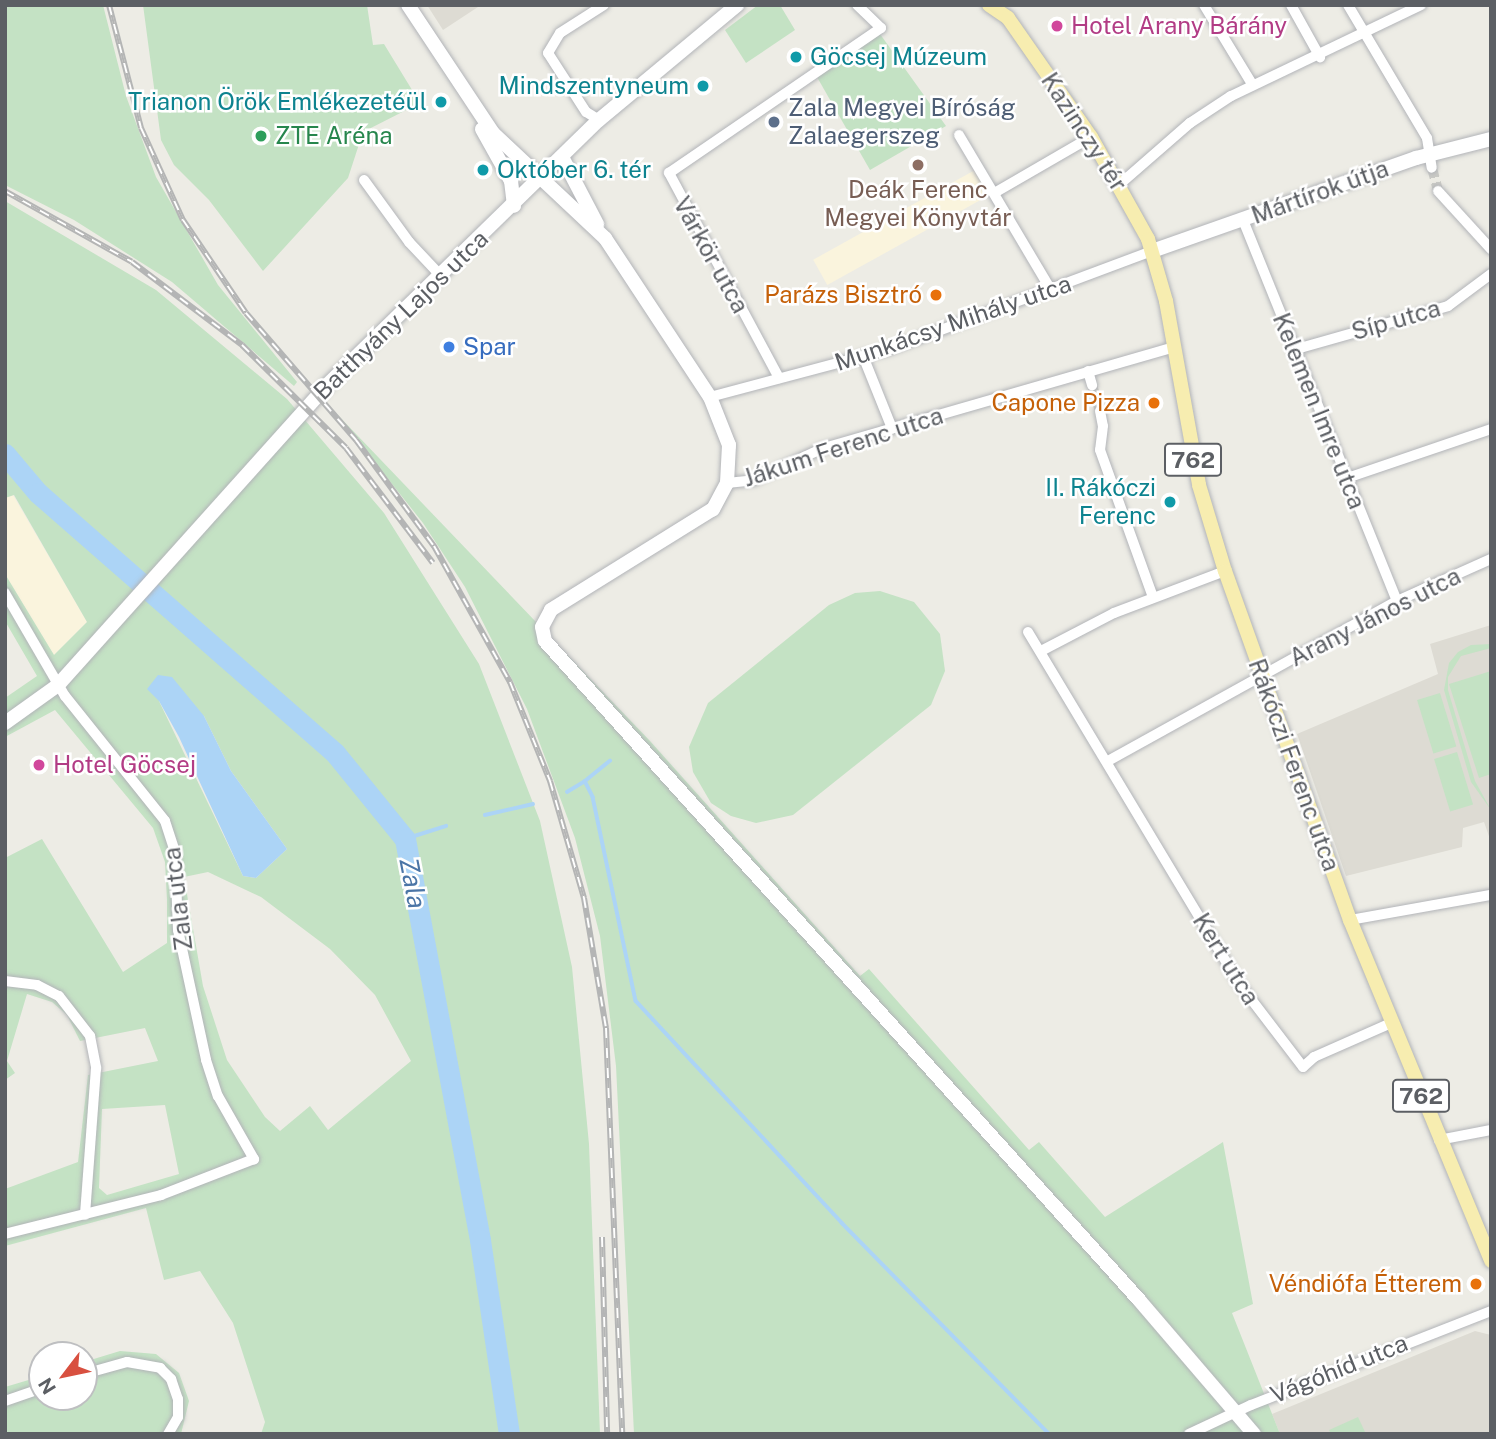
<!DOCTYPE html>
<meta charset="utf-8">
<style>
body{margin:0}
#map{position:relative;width:1496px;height:1439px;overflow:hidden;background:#edece5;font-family:"Public Sans",sans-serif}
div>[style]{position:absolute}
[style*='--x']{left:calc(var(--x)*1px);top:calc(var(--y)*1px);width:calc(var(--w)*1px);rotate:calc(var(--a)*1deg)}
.commercial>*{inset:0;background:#faf4dd;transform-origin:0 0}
.education>*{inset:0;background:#dddbd3}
.green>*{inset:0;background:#c4e2c4;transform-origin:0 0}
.water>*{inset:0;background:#acd4f6}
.stream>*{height:3.5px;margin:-1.75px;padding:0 1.75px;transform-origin:1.75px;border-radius:1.75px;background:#acd4f6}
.river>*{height:21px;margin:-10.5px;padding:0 10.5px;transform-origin:10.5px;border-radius:10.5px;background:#acd4f6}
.street-tunnel>*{height:10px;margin-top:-5px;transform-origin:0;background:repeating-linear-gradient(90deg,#c9c9c5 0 10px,transparent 0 15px)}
.roads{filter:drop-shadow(0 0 2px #b2b4b8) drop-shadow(0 0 2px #b2b4b8)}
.street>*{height:10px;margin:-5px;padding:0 5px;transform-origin:5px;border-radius:5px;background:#fff}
.secondary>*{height:14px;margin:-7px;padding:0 7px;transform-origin:7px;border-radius:7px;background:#fff}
.primary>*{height:14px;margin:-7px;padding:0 7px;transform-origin:7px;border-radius:7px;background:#f7edb0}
.rail>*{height:6px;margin-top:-3px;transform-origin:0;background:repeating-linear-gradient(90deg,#fff 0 10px,#b4b5b5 0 20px);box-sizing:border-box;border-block:2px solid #b4b5b5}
.dots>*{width:19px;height:19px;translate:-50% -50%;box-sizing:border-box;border:4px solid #fff;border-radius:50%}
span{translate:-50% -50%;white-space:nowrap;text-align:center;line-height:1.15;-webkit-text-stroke:5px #fff;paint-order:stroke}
.shield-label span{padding:2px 5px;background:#fff;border:2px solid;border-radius:5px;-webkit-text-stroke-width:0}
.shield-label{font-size:23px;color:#5c5f64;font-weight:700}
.hotel-label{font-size:24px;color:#b23c85}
.left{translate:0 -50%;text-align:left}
.culture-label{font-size:24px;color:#0d838f}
.right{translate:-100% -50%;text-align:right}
.service-label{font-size:24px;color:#4e5e75}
.street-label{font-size:24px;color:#5c5f64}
.leisure-label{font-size:24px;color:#27864d}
.education-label{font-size:24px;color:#785e54}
.food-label{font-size:24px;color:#c56008}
.shop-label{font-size:24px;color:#366cbe}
.water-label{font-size:26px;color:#4b75a6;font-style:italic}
.frame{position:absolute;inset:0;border:7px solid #5c5f64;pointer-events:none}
.north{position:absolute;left:28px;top:1341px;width:70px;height:70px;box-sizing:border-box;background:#fff;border:2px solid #bebfc1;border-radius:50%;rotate:238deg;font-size:19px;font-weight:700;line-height:28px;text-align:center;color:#5c5f64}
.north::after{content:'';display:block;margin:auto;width:24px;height:32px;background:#d85040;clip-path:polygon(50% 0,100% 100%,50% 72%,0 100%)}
</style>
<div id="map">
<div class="commercial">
<i style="left:975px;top:170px;width:29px;height:185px;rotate:61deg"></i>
<i style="clip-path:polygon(13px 495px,87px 622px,54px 655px,5px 574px,5px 498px)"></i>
</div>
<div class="education">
<i style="clip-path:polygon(427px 5px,481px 5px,443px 30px)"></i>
<i style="clip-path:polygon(1491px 625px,1491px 842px,1484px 822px,1463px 828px,1462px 847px,1346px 876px,1297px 734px,1438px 674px,1430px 644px)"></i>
<i style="clip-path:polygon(1475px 1331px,1491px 1335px,1491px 1434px,1280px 1434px,1272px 1414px)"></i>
</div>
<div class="green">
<i style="clip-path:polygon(5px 5px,103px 5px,126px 96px,156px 177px,218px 285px,297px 382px,294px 386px,172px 282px,74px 220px,5px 185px)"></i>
<i style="clip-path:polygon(143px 5px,367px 5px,373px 45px,384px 44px,420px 103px,363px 132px,348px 178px,263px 271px,209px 200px,174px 165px,161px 140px)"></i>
<i style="clip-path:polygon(758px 5px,780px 5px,795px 30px,746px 63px,725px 30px)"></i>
<i style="clip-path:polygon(880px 34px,946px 126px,870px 170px,817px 77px)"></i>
<i style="clip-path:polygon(evenodd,5px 201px,156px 290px,287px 399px,384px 513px,479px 664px,540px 821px,572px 967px,589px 1144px,600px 1434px,261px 1434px,265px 1422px,233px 1323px,200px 1271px,164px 1280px,146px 1208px,5px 1246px,5px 1189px,78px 1162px,88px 1075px,158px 1061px,145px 1028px,80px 1041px,67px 1015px,52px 1002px,27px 994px,7px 1061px,15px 1073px,5px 1080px,5px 858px,42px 839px,123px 972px,167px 943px,167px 900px,165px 862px,153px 828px,55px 710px,5px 737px,5px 698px,37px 676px,5px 621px,5px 574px,54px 655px,87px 622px,14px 495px,5px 498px,5px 201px,159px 701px,204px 716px,231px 771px,287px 849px,256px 878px,243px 876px,159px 701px,5px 201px,208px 872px,261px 897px,330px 949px,375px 995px,411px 1061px,328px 1130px,310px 1106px,280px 1131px,265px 1117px,227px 1060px,203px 986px,184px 877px,208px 872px,5px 201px,165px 1105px,179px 1174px,107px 1195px,99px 1188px,102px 1109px,165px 1105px)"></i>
<i style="clip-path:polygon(334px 411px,650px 741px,860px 976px,869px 969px,1029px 1150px,1039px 1142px,1105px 1217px,1223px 1142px,1253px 1304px,1232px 1313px,1280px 1434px,634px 1434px,616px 1066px,600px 936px,575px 838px,527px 709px,465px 587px,423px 523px)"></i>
<i style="clip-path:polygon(880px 591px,914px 602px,940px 634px,945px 671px,931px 705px,793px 815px,756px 823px,731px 816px,711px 803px,693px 772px,689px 747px,708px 703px,829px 605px,855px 593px)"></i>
<i style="clip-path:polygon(1491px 644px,1491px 648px,1461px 656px,1448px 677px,1448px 690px,1475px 781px,1491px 810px,1471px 782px,1444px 690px,1449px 663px,1458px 652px,1471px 645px)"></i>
<i style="clip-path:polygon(1491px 671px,1491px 774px,1479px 778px,1449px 684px)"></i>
<i style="left:1440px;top:693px;width:56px;height:24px;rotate:73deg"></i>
<i style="left:1457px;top:752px;width:55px;height:24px;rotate:73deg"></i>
<i style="clip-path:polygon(120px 1351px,156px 1354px,179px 1373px,189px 1401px,181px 1434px,5px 1434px,5px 1387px,42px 1376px,42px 1397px,84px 1397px,84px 1362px)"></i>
<i style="clip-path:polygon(1358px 1417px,1366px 1434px,1331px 1434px,1329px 1430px)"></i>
</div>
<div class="water">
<i style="clip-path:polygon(158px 675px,172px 677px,204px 716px,231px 771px,287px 849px,256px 878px,243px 876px,179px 737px,159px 701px,147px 689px)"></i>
</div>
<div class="stream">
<i style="--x:585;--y:781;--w:32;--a:-39"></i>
<i style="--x:567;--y:792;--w:21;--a:-31"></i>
<i style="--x:585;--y:781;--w:18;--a:63"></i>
<i style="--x:593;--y:797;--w:208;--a:78.1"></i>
<i style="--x:636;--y:1001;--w:303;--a:47.1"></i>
<i style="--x:842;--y:1223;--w:296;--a:45.5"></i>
<i style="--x:485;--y:815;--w:49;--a:-12.9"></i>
<i style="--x:405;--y:839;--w:43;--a:-17.6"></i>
</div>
<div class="river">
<i style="--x:5;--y:454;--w:51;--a:49.8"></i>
<i style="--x:38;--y:493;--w:395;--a:41.2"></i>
<i style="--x:335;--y:753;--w:111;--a:50.9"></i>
<i style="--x:405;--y:839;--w:408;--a:79.4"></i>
<i style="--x:480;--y:1240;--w:196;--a:81.5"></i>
</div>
<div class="street-tunnel">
<i style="--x:1432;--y:168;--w:24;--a:75"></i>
<i style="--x:1092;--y:385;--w:27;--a:73"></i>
</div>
<div class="roads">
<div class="street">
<i style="--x:1204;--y:5;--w:92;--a:58.7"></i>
<i style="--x:1291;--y:5;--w:60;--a:60.9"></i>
<i style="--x:1348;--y:5;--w:155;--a:59.3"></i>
<i style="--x:1427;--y:138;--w:30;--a:81"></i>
<i style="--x:599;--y:120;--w:15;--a:-148"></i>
<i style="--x:586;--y:112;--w:70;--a:-122.8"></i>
<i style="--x:548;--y:53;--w:23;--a:-59"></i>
<i style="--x:560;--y:33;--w:52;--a:-32.5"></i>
<i style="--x:959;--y:135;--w:180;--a:59.3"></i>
<i style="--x:364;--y:180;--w:77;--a:54"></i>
<i style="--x:409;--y:242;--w:47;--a:46.7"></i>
<i style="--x:1120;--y:184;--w:93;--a:-41.1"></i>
<i style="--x:1190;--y:123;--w:49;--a:-33.4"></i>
<i style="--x:1231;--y:96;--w:211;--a:-25.6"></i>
<i style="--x:1438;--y:191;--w:79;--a:47.6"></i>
<i style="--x:996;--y:192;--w:110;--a:-30.1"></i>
<i style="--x:1243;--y:220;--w:411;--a:68"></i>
<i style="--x:1293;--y:350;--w:161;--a:-15.8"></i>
<i style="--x:1448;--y:306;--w:54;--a:-36.7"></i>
<i style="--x:863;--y:356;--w:78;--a:68.1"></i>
<i style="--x:1088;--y:371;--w:15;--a:74"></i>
<i style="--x:779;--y:378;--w:233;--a:-118.2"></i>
<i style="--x:669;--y:173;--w:257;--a:-34.4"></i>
<i style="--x:881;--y:28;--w:33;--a:-136"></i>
<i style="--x:710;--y:397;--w:186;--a:-14.9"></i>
<i style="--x:890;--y:349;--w:280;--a:-20.5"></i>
<i style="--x:1100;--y:411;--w:15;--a:79"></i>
<i style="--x:1103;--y:426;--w:24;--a:97"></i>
<i style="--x:1100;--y:450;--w:156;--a:70.2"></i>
<i style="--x:1347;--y:478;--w:152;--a:-18.8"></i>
<i style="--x:727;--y:483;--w:27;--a:-6"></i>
<i style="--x:754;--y:480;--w:74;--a:-24.8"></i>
<i style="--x:821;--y:449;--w:367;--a:-16.1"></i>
<i style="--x:5;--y:593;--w:119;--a:59.8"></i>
<i style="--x:65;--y:696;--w:160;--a:51.3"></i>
<i style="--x:165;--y:821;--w:33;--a:72"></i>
<i style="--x:175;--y:852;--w:78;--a:87.8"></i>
<i style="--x:178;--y:930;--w:133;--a:77.8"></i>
<i style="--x:206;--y:1060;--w:38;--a:72"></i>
<i style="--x:218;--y:1096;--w:73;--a:60.3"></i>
<i style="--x:254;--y:1159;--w:100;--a:158.8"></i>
<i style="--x:161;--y:1195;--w:161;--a:166"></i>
<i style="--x:1028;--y:632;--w:408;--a:59"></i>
<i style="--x:1238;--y:982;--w:107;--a:52.6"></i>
<i style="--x:1303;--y:1067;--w:15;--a:-42"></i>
<i style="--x:1314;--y:1057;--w:84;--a:-23.8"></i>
<i style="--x:1041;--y:651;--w:82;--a:-27.5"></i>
<i style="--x:1114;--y:613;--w:119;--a:-20.7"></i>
<i style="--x:1108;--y:761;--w:330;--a:-29"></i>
<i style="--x:1397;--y:601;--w:103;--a:-24.1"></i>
<i style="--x:1350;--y:920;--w:143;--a:-10.1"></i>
<i style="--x:5;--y:981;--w:32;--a:7"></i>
<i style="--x:37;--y:985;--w:25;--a:27"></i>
<i style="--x:59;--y:996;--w:51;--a:52.2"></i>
<i style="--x:90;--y:1036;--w:33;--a:79"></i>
<i style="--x:96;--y:1068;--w:147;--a:94.3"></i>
<i style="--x:1439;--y:1140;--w:53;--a:-10.9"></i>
<i style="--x:84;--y:1374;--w:45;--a:-15.6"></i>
<i style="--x:127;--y:1362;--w:34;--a:10"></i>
<i style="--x:160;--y:1368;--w:16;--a:45"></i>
<i style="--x:171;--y:1379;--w:21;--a:71"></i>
<i style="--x:178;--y:1399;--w:18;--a:90"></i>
<i style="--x:178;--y:1417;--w:20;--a:120"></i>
<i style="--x:5;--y:1401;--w:39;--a:-19"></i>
<i style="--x:1189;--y:1434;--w:68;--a:-25.1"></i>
<i style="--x:1251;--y:1405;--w:258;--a:-21.4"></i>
</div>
<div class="secondary">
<i style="--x:408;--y:5;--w:154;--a:56.4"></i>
<i style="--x:493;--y:133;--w:154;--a:43.2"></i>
<i style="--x:605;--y:238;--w:191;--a:56.6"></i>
<i style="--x:710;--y:397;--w:52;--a:68.4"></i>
<i style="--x:729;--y:445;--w:38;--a:93"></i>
<i style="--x:727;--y:483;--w:30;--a:118"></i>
<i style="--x:713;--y:509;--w:191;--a:148.1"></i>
<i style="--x:551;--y:610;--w:19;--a:118"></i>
<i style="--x:542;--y:627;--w:14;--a:78"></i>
<i style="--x:545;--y:641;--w:889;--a:47.96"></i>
<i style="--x:1140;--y:1301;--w:175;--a:49.4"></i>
<i style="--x:482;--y:129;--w:60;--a:60.9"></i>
<i style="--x:511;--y:181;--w:25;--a:83"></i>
<i style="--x:562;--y:157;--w:76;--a:62.4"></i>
<i style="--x:1152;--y:251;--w:280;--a:-19.4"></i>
<i style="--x:1416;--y:158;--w:77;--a:-14.2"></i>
<i style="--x:5;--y:723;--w:65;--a:-35.6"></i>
<i style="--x:58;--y:685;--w:402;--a:-48.1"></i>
<i style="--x:326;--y:386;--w:381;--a:-44.3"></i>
<i style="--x:599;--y:120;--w:180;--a:-39.8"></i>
</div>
<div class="primary">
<i style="--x:989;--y:5;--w:23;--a:34"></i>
<i style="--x:1008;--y:18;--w:145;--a:55.1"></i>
<i style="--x:1091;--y:137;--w:117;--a:60.8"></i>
<i style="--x:1148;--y:239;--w:65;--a:73.8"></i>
<i style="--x:1166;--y:301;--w:187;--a:79.8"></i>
<i style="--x:1199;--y:485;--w:90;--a:73.2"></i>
<i style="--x:1225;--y:571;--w:371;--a:70.3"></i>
<i style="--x:1350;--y:920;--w:369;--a:67.5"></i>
</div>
</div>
<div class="rail">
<i style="--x:109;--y:5;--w:127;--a:75.4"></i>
<i style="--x:141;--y:128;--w:101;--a:65.5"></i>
<i style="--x:183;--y:220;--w:112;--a:55.9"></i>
<i style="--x:246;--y:313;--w:168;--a:49.1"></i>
<i style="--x:356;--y:440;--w:132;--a:53.7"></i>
<i style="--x:434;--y:546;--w:156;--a:60.8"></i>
<i style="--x:510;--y:682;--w:107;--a:68"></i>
<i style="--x:550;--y:781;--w:122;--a:73.8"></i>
<i style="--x:584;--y:898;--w:132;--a:80.4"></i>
<i style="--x:606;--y:1028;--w:406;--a:87.7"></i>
<i style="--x:5;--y:191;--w:145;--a:29.2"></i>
<i style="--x:132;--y:262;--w:138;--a:37"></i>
<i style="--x:242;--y:345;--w:146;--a:44.7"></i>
<i style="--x:346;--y:448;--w:144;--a:52.9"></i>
<i style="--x:602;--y:1237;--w:197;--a:88.5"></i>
</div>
<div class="dots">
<i style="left:1057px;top:26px;background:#d1479c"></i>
<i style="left:796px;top:57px;background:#0f9aa8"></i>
<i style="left:703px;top:86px;background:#0f9aa8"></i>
<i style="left:441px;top:102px;background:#0f9aa8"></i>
<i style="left:774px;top:122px;background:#5c6f8a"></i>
<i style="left:261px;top:136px;background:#2e9e5b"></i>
<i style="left:918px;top:165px;background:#8d6e63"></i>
<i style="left:483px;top:170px;background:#0f9aa8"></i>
<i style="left:936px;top:295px;background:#e8710a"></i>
<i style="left:449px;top:347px;background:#3f7fe0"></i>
<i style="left:1154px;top:403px;background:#e8710a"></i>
<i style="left:1170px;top:502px;background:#0f9aa8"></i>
<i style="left:39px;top:765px;background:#d1479c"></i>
<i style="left:1476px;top:1284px;background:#e8710a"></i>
</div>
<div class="shield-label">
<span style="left:1193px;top:460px">762</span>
<span style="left:1421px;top:1096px">762</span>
</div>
<div class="hotel-label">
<span class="left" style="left:1071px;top:26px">Hotel Arany Bárány</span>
<span class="left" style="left:53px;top:765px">Hotel Göcsej</span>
</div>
<div class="culture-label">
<span class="left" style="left:810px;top:57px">Göcsej Múzeum</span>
<span class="right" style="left:689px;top:86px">Mindszentyneum</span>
<span class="right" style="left:427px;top:102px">Trianon Örök Emlékezetéül</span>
<span class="left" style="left:497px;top:170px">Október 6. tér</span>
<span class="right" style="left:1156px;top:502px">II. Rákóczi<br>Ferenc</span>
</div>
<div class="service-label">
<span class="left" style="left:788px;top:122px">Zala Megyei Bíróság<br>Zalaegerszeg</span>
</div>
<div class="street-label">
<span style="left:1084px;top:132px;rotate:57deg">Kazinczy tér</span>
<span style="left:1320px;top:192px;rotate:-20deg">Mártírok útja</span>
<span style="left:711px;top:255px;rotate:61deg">Várkör utca</span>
<span style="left:401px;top:315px;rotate:-44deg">Batthyány Lajos utca</span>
<span style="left:1396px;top:320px;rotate:-16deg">Síp utca</span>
<span style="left:953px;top:323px;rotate:-19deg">Munkácsy Mihály utca</span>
<span style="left:1319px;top:411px;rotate:68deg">Kelemen Imre utca</span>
<span style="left:843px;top:447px;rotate:-18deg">Jákum Ferenc utca</span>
<span style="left:1375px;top:617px;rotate:-27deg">Arany János utca</span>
<span style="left:1294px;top:765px;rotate:70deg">Rákóczi Ferenc utca</span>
<span style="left:178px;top:899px;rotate:-97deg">Zala utca</span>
<span style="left:1226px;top:959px;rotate:58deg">Kert utca</span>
<span style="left:1339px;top:1369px;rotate:-22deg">Vágóhíd utca</span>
</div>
<div class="leisure-label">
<span class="left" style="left:275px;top:136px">ZTE Aréna</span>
</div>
<div class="education-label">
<span style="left:918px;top:204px">Deák Ferenc<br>Megyei Könyvtár</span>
</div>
<div class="food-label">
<span class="right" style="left:922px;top:295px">Parázs Bisztró</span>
<span class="right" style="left:1140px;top:403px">Capone Pizza</span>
<span class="right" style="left:1462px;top:1284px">Véndiófa Étterem</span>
</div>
<div class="shop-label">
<span class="left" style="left:463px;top:347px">Spar</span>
</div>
<div class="water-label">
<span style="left:413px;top:883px;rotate:79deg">Zala</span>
</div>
<div class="frame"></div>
<div class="north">N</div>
</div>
